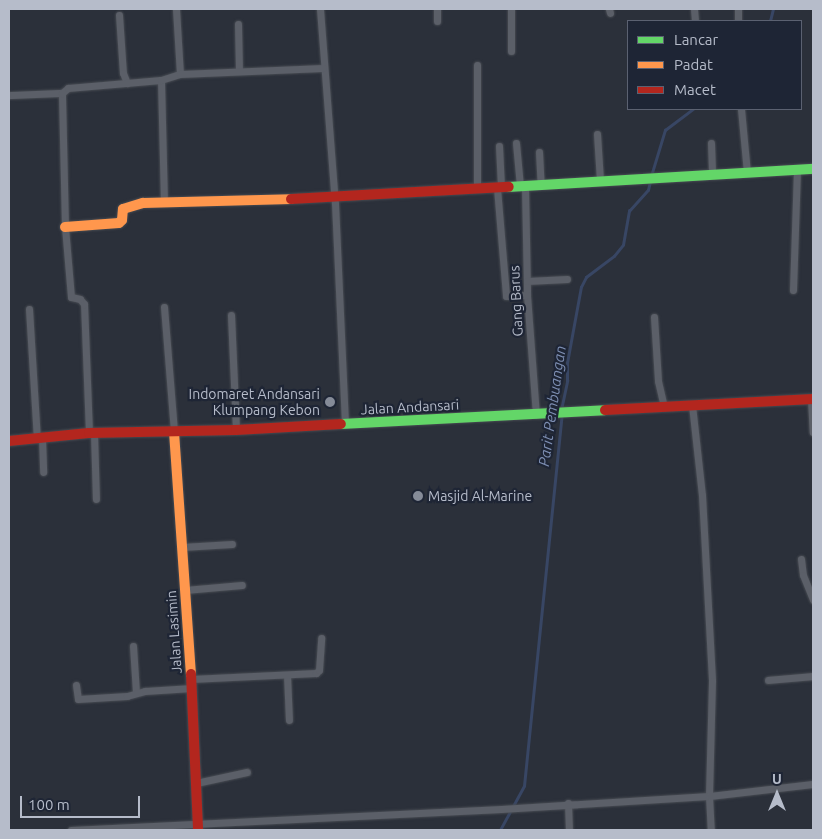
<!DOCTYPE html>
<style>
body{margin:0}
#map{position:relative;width:822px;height:839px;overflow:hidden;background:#2b303a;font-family:Ubuntu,sans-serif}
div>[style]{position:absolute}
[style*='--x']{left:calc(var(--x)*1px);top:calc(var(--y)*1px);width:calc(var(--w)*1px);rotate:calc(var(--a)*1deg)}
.stream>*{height:2.5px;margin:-1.25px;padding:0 1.25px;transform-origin:1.25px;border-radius:1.25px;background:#384664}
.roads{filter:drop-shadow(0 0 1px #474b52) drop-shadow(0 0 1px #474b52)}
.street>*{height:7px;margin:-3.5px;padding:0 3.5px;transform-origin:3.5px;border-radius:3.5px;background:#5b5f68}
.fast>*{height:10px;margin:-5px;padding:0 5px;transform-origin:5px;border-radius:5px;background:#63d668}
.slow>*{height:10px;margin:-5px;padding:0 5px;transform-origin:5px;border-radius:5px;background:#ff974d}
.jam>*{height:10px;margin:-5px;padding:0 5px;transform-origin:5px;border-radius:5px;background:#b3261e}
.dots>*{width:14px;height:14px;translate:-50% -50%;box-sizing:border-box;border:2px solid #1e2535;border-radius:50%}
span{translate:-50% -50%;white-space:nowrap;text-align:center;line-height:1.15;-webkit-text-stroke:4.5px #1e2535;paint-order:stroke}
.street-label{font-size:14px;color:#b6bcca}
.poi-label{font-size:14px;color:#b6bcca}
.right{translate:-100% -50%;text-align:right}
.left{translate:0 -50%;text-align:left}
.water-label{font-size:15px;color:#7d8eb2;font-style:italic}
.frame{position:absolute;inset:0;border:10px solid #b6bcca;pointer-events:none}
.legend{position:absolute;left:627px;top:20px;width:175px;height:90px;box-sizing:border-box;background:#1e2535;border:1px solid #5b6171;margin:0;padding:6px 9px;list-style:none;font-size:15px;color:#b6bcca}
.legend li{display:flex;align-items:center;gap:10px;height:25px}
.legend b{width:25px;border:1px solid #5b6171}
.north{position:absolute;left:752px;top:769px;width:50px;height:50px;-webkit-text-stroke:4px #1e2535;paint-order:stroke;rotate:0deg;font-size:14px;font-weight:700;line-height:20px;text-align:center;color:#b6bcca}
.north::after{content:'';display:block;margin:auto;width:18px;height:22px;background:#b6bcca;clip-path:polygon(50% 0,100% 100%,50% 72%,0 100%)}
.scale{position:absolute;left:20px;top:796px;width:120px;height:22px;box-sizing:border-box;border:2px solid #b6bcca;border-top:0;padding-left:6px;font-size:15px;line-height:18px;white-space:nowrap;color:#b6bcca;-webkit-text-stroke:4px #1e2535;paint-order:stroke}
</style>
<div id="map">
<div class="stream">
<i style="--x:770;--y:21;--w:12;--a:-76"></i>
<i style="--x:651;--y:176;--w:48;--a:-73.1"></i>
<i style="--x:665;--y:130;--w:35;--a:-37"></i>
<i style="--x:561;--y:410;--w:30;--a:-78"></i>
<i style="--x:567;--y:381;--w:18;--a:-90"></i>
<i style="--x:567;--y:363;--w:77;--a:-79.6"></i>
<i style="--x:581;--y:287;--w:11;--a:-63"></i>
<i style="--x:586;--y:277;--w:35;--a:-37"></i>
<i style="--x:614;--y:256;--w:14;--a:-51"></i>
<i style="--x:623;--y:245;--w:35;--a:-80"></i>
<i style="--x:629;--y:211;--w:28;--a:-48"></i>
<i style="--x:648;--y:190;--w:9;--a:-77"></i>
<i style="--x:500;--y:830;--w:50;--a:-61.4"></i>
<i style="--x:524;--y:786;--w:373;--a:-84.2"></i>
</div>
<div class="roads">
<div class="street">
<i style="--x:176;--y:9;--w:65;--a:86.5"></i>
<i style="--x:320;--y:9;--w:195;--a:85.6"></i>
<i style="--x:335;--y:203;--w:221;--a:87.4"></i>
<i style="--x:609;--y:9;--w:4;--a:76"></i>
<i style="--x:694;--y:9;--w:12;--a:85"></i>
<i style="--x:119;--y:15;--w:58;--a:86.1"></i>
<i style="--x:123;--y:73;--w:11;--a:68"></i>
<i style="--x:437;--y:21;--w:12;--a:-90"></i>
<i style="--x:738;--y:21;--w:12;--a:-90"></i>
<i style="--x:238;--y:24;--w:47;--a:88.8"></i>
<i style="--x:511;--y:51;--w:42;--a:-90"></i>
<i style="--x:161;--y:80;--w:122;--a:88.6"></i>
<i style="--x:9;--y:95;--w:53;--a:-2.2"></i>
<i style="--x:741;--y:109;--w:63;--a:84.6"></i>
<i style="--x:597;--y:134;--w:47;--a:86.3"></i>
<i style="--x:516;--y:143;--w:43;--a:84.7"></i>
<i style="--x:711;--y:143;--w:31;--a:88"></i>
<i style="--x:499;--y:146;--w:41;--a:87.2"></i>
<i style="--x:539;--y:152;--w:33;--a:87"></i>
<i style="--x:525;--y:186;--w:109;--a:88.9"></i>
<i style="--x:527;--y:295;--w:120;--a:85.7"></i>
<i style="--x:497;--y:188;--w:108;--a:85.2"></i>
<i style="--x:506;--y:296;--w:21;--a:-3"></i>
<i style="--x:477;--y:189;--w:124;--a:-90"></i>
<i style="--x:527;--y:281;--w:40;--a:-2.9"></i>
<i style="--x:793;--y:290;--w:120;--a:-88.1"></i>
<i style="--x:164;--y:307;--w:125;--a:85.4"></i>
<i style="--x:29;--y:309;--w:130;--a:86.5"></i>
<i style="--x:231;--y:315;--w:115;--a:87.5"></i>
<i style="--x:654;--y:317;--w:64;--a:86.4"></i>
<i style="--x:658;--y:381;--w:27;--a:77"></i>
<i style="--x:811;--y:399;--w:33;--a:87"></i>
<i style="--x:692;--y:405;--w:91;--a:83.7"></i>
<i style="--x:702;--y:495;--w:186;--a:86.9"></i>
<i style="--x:712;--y:681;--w:115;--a:91.5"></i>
<i style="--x:709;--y:796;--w:34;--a:87"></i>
<i style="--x:89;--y:433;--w:129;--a:-92.2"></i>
<i style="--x:84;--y:304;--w:6;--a:-129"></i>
<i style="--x:80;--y:299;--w:9;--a:-167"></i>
<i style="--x:71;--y:297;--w:70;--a:-94.9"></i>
<i style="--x:65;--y:227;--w:134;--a:-91.3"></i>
<i style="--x:62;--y:93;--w:8;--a:-40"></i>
<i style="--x:68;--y:88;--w:93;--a:-4.9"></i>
<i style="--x:161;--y:80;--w:20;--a:-18"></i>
<i style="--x:180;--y:74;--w:143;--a:-2.4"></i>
<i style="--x:94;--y:433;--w:66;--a:88.3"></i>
<i style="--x:42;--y:438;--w:34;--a:88"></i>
<i style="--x:182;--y:547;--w:50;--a:-3.4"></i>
<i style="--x:801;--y:559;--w:16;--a:83"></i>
<i style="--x:803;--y:575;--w:27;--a:68"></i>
<i style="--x:185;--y:590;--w:57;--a:-5"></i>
<i style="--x:133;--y:646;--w:47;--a:86.3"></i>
<i style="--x:287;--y:675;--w:45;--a:87.5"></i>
<i style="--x:191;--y:679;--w:125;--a:-2.7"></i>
<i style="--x:316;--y:673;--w:4;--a:-45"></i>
<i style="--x:319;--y:670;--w:32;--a:-86"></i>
<i style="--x:768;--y:680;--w:45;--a:-5.1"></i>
<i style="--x:76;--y:685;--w:14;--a:82"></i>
<i style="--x:78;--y:699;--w:49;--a:-3.5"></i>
<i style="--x:127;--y:696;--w:19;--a:-16"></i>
<i style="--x:145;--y:691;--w:47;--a:-3.7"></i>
<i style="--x:196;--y:783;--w:52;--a:-12.2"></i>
<i style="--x:568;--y:803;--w:27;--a:88"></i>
<i style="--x:71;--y:830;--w:431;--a:-2.8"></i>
<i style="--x:501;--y:809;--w:208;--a:-3.6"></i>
<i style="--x:709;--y:796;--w:105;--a:-6.6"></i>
</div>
<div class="fast">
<i style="--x:509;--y:187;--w:305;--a:-3.4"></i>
<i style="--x:341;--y:424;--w:264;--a:-3"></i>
</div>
<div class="slow">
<i style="--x:65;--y:227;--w:54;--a:-4.2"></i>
<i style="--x:119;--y:223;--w:4;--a:-45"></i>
<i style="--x:122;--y:220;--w:11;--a:-85"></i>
<i style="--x:123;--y:209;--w:21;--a:-17"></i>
<i style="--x:143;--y:203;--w:148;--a:-1.5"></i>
<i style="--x:174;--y:432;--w:243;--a:86"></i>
</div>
<div class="jam">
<i style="--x:291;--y:199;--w:218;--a:-3.2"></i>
<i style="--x:605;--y:410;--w:208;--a:-3"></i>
<i style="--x:9;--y:441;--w:80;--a:-5.7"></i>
<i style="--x:89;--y:433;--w:147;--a:-1.2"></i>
<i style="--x:236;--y:430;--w:105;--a:-3.3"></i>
<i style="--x:191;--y:674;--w:156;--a:87.4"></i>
</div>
</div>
<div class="dots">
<i style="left:330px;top:402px;background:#858b98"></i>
<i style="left:418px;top:496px;background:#858b98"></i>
</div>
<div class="street-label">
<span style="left:516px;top:301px;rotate:-93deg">Gang Barus</span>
<span style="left:410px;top:407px;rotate:-3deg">Jalan Andansari</span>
<span style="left:174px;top:632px;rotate:-94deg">Jalan Lasimin</span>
</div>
<div class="poi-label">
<span class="right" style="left:320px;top:402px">Indomaret Andansari<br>Klumpang Kebon</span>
<span class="left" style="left:428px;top:496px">Masjid Al-Marine</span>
</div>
<div class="water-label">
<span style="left:552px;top:406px;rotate:-82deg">Parit Pembuangan</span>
</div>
<div class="frame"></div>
<ul class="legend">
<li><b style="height:6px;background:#63d668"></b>Lancar</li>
<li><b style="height:6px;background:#ff974d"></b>Padat</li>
<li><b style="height:6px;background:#b3261e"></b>Macet</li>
</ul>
<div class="north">U</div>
<div class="scale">100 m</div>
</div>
